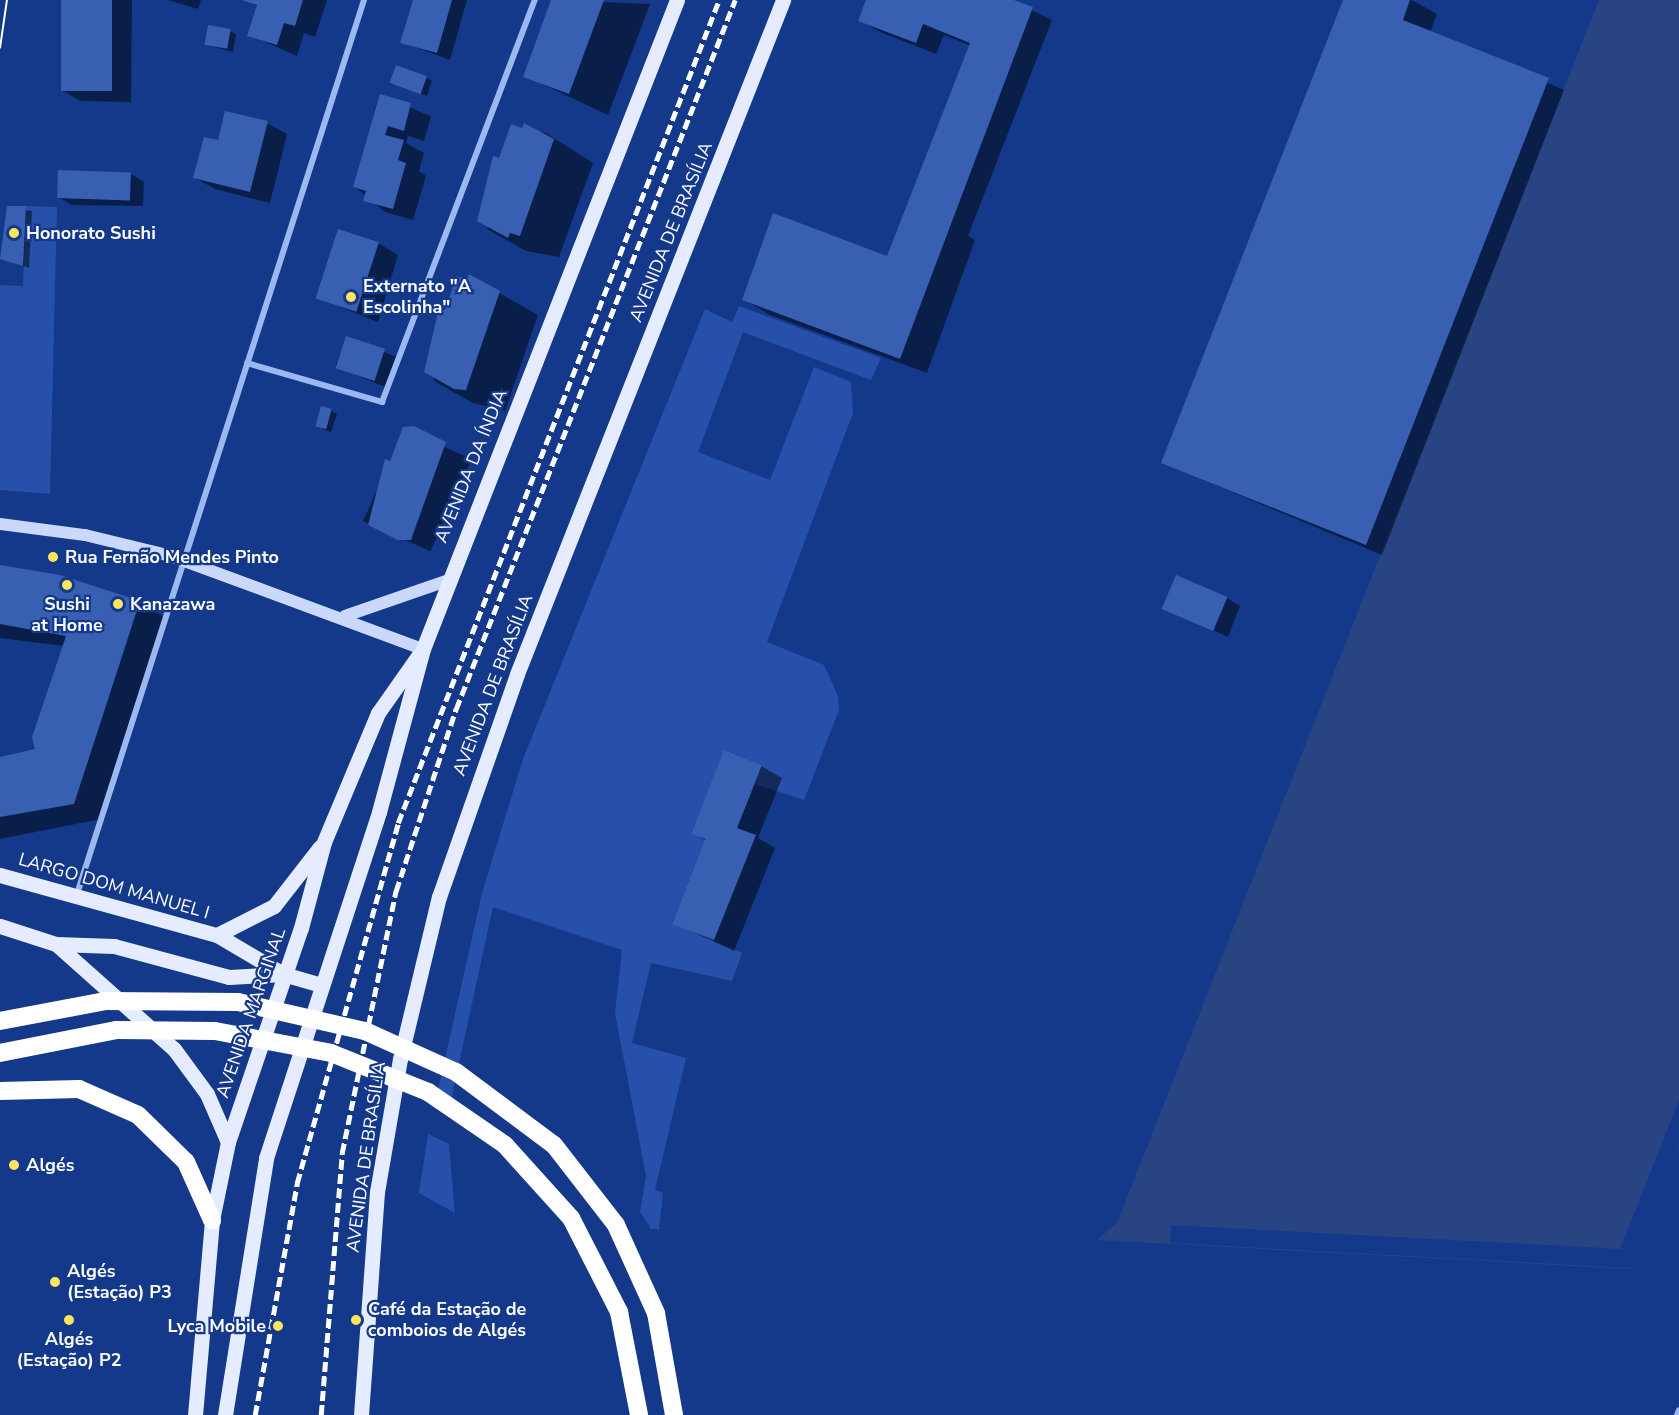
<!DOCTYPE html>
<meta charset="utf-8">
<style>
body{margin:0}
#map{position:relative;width:1679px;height:1415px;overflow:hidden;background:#14398b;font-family:"Nunito Sans",sans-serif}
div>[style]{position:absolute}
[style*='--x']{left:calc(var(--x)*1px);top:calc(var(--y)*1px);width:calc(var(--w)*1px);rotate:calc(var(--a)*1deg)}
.green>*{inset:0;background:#2650aa}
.water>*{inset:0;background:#284482}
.pier>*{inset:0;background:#14398b}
.shadow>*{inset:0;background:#0007;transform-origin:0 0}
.building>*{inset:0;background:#385fb2;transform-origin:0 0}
.street>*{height:6px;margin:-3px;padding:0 3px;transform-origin:3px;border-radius:3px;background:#9cb8f0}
.secondary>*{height:12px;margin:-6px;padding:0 6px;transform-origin:6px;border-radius:6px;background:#cad9fb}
.primary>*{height:15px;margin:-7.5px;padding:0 7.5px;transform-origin:7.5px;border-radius:7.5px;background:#e5ecff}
.highway>*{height:18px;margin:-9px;padding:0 9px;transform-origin:9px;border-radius:9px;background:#fff}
.tram>*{height:1.5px;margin:-0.75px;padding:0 0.75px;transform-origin:0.75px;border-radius:0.75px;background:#fff}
.rail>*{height:4.5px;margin-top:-2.25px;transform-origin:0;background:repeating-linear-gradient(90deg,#fff 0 10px,transparent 0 14.5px)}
.dots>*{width:16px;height:16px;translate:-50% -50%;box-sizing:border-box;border:3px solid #14398b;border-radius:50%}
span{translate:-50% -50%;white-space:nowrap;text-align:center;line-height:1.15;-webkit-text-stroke:4.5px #14398b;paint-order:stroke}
.street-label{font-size:18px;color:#fff}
.poi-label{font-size:18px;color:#fff;font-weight:700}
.left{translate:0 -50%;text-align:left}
.right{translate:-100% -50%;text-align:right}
</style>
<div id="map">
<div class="green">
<i style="clip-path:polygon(26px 206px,57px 207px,50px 494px,0 490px,0 285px,23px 286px)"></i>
<i style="clip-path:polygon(739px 306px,881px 358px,871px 380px,743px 332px,698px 452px,770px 480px,814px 367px,851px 382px,853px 413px,767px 642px,824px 665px,838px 696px,839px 710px,804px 800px,755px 784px,762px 765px,725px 750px,691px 833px,705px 839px,672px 923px,742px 953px,732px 981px,651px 963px,632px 1043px,686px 1058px,655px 1190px,663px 1193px,659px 1229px,651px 1229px,640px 1212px,646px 1176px,615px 1013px,622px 950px,493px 907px,448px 1114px,434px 1108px,482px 893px,523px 759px,705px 309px,732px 322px)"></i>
<i style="clip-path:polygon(428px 1134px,449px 1144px,455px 1213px,419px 1193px)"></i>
</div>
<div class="water">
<i style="clip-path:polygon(1599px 0,1679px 0,1679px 1145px,1630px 1269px,1097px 1240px,1117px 1223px)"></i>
</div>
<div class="pier">
<i style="clip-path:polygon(1679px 1100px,1679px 1144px,1630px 1268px,1170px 1243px,1171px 1225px,1620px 1249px)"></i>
</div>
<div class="shadow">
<i style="clip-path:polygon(62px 0,132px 0,131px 102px,81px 101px,61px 90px)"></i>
<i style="clip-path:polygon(167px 0,201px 0,198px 9px)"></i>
<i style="clip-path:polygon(327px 0,315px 37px,304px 33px,297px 56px,249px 35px,258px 7px,247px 0)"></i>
<i style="clip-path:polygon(414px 0,467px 0,450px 60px,402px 42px)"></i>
<i style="clip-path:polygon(553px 0,650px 4px,608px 115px,525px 76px)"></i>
<i style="clip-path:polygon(868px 0,1010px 0,1052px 20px,968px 236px,975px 240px,927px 373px,770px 315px,743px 299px,888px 258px,971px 46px,944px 35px,936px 54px,880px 32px,860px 20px)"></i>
<i style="clip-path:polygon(1344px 0,1412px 0,1437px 14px,1430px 32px,1564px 90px,1382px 555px,1163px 463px)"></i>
<i style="clip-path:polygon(230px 31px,236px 34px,233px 52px,207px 45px)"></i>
<i style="clip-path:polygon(426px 77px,432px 81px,427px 96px,391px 82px)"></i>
<i style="clip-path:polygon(381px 96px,431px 116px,424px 141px,408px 136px,406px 143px,424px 153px,419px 171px,426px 176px,413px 220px,385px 212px,355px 187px)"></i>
<i style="clip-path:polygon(267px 123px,287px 134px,270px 203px,215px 189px,195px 178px,219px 142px)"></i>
<i style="clip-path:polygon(512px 126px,546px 133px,593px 163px,559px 257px,526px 251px,487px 229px)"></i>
<i style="clip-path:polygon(59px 172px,131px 174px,144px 182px,143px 206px,72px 205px,58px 197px)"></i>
<i style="clip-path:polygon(9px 208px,32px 211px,29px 268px,2px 258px)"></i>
<i style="clip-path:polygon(378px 243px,398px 255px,378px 322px,318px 298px)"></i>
<i style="clip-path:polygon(469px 276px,538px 315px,505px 411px,473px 403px,434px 381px,446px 312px)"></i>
<i style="left:347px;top:337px;width:55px;height:32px;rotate:22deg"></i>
<i style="clip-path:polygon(331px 411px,337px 414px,331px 432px,322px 429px)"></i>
<i style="left:404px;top:429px;width:74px;height:101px;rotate:24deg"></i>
<i style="clip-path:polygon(0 568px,139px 603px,166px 618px,101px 819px,0 839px,0 759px,37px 750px,64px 646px,0 638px)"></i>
<i style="clip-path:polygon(1227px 598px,1240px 606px,1228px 637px,1164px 608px)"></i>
<i style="clip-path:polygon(761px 766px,782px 778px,758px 838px,775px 848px,734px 951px,674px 923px,706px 841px,693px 833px)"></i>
</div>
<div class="building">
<i style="left:61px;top:0;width:51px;height:91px"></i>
<i style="clip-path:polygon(242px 0,303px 0,295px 26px,284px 23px,277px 45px,247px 36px,257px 5px)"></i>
<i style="clip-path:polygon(413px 0,452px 0,437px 53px,400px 43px)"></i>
<i style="clip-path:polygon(551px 0,604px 0,569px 94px,523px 77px)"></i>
<i style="clip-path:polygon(866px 0,1014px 0,1033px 7px,900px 359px,742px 300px,773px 213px,887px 256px,970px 43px,923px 24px,916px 43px,858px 21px)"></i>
<i style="clip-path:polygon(1343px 0,1410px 0,1403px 20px,1549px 78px,1366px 545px,1161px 463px)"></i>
<i style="left:208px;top:25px;width:23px;height:20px;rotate:10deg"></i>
<i style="left:396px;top:65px;width:33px;height:19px;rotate:20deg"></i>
<i style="clip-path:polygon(380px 94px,411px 103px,404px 131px,388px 126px,385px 135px,404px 140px,398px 160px,406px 163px,393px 209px,363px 201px,366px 191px,353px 187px)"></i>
<i style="clip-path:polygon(225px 111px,268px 121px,250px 192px,193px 178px,204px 137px,218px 140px)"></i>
<i style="clip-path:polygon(524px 123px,554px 139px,520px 236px,510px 233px,508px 238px,477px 221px,493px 156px,499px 158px,511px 124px,522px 128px)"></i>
<i style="left:58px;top:170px;width:73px;height:28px;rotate:2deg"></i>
<i style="clip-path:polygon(7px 206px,26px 206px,23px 266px,0 259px)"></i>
<i style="left:338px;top:229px;width:43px;height:73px;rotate:18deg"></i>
<i style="clip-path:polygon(469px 274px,500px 291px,466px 390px,454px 389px,424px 372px,439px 308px,445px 310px,457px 276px,467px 279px)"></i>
<i style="left:346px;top:336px;width:41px;height:34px;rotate:18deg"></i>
<i style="left:321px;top:406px;width:11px;height:21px;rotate:15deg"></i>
<i style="clip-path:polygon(414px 426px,446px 442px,411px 540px,398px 540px,368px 525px,385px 459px,390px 461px,403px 427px)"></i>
<i style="clip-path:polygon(0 565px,60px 575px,140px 601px,74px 804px,0 817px,0 757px,35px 749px,32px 737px,66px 636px,0 624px)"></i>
<i style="left:1176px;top:575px;width:56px;height:37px;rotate:23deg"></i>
<i style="clip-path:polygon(724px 750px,762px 765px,737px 828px,756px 835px,714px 940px,672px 924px,705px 839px,691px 834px)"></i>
</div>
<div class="street">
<i style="--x:247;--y:363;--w:141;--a:16.1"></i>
<i style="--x:382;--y:402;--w:430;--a:-69.2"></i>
<i style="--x:77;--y:894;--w:939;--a:-72.2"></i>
<i style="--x:1677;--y:1415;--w:5;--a:-68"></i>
</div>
<div class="secondary">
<i style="--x:0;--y:524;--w:86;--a:7.4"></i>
<i style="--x:85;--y:535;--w:89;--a:13.7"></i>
<i style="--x:171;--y:556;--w:269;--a:20.3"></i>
<i style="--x:345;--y:616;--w:107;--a:-19.1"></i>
</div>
<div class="primary">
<i style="--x:0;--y:875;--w:225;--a:15.5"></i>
<i style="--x:217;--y:935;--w:77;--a:30.6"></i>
<i style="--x:283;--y:974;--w:40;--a:16"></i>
<i style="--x:0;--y:926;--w:59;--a:17.8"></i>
<i style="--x:56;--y:944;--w:58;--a:2"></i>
<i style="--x:114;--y:946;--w:119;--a:15.1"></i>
<i style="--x:229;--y:977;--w:54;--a:-3.2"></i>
<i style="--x:217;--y:935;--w:64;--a:-27"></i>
<i style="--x:274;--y:906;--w:75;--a:-52.1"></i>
<i style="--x:56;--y:944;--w:158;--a:41.7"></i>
<i style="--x:174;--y:1049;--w:56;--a:53.7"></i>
<i style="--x:207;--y:1094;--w:52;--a:66.4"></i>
<i style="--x:195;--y:1415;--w:196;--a:-85"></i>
<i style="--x:212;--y:1220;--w:80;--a:-78.4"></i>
<i style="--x:228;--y:1142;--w:226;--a:-71.2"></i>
<i style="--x:301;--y:928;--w:89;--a:-75"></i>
<i style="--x:324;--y:842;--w:140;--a:-67.3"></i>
<i style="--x:378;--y:713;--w:70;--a:-54.9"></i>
<i style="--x:225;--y:1415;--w:260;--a:-80.9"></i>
<i style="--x:266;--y:1158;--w:364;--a:-71.9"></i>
<i style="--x:379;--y:812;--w:169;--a:-74.9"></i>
<i style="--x:423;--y:649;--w:697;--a:-68.63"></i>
<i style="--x:361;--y:1415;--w:224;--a:-85.9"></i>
<i style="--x:377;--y:1192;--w:135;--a:-80.2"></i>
<i style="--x:400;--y:1059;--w:167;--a:-76.5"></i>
<i style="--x:439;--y:897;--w:236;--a:-70.7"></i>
<i style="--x:517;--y:674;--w:725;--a:-68.46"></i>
</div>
<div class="highway">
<i style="--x:0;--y:1021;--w:108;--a:-10.7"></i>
<i style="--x:106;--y:1001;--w:132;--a:0.4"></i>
<i style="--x:238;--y:1002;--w:130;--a:12.9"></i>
<i style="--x:365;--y:1031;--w:100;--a:24.3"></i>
<i style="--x:456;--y:1072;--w:122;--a:36.7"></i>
<i style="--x:554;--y:1145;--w:101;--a:52.2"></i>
<i style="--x:616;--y:1225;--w:97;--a:65.6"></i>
<i style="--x:656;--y:1313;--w:104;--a:80"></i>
<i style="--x:0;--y:1053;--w:118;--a:-11.2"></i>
<i style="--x:116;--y:1030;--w:99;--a:0.6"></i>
<i style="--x:215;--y:1031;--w:118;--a:10.7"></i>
<i style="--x:331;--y:1053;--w:105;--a:21.9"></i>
<i style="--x:428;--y:1092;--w:93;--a:34.5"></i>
<i style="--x:505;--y:1145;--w:98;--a:47.9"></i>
<i style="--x:571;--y:1218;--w:106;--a:62.9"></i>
<i style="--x:619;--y:1312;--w:105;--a:79"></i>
<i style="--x:0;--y:1091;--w:79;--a:-1.5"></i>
<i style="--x:79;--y:1089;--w:64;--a:23.8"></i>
<i style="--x:138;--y:1115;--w:67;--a:44.4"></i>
<i style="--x:186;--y:1162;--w:64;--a:65.9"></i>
</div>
<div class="tram">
<i style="--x:0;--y:48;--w:49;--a:-81.7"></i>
</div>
<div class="rail">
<i style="--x:255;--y:1415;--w:236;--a:-79.7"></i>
<i style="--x:297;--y:1183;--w:374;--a:-74.3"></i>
<i style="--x:398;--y:823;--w:883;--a:-68.69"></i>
<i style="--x:321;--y:1415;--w:263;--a:-85.4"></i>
<i style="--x:342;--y:1153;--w:268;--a:-78.4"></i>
<i style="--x:396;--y:891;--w:192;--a:-71.8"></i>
<i style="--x:456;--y:709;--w:762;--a:-68.52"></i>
</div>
<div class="dots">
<i style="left:14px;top:233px;background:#ffe55b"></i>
<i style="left:351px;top:297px;background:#ffe55b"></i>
<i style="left:53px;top:557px;background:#ffe55b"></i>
<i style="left:67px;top:585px;background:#ffe55b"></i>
<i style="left:118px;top:604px;background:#ffe55b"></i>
<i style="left:14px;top:1165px;background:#ffe55b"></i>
<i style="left:55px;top:1282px;background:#ffe55b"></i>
<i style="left:69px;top:1320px;background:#ffe55b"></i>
<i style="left:356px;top:1320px;background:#ffe55b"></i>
<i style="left:278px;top:1326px;background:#ffe55b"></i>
</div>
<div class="street-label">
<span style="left:671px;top:232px;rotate:-68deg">AVENIDA DE BRASÍLIA</span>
<span style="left:471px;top:466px;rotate:-68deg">AVENIDA DA ÍNDIA</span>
<span style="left:493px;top:685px;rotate:-69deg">AVENIDA DE BRASÍLIA</span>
<span style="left:114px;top:886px;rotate:16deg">LARGO DOM MANUEL I</span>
<span style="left:251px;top:1013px;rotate:-71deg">AVENIDA MARGINAL</span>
<span style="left:366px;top:1157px;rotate:-82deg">AVENIDA DE BRASÍLIA</span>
</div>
<div class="poi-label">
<span class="left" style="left:26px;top:233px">Honorato Sushi</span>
<span class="left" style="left:363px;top:297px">Externato "A<br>Escolinha"</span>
<span class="left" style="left:65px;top:557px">Rua Fernão Mendes Pinto</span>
<span class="left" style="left:130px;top:604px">Kanazawa</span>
<span style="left:67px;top:615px">Sushi<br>at Home</span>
<span class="left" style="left:26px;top:1165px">Algés</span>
<span class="left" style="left:67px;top:1282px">Algés<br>(Estação) P3</span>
<span class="left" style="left:368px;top:1320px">Café da Estação de<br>comboios de Algés</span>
<span class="right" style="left:266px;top:1326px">Lyca Mobile</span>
<span style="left:69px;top:1350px">Algés<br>(Estação) P2</span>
</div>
</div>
